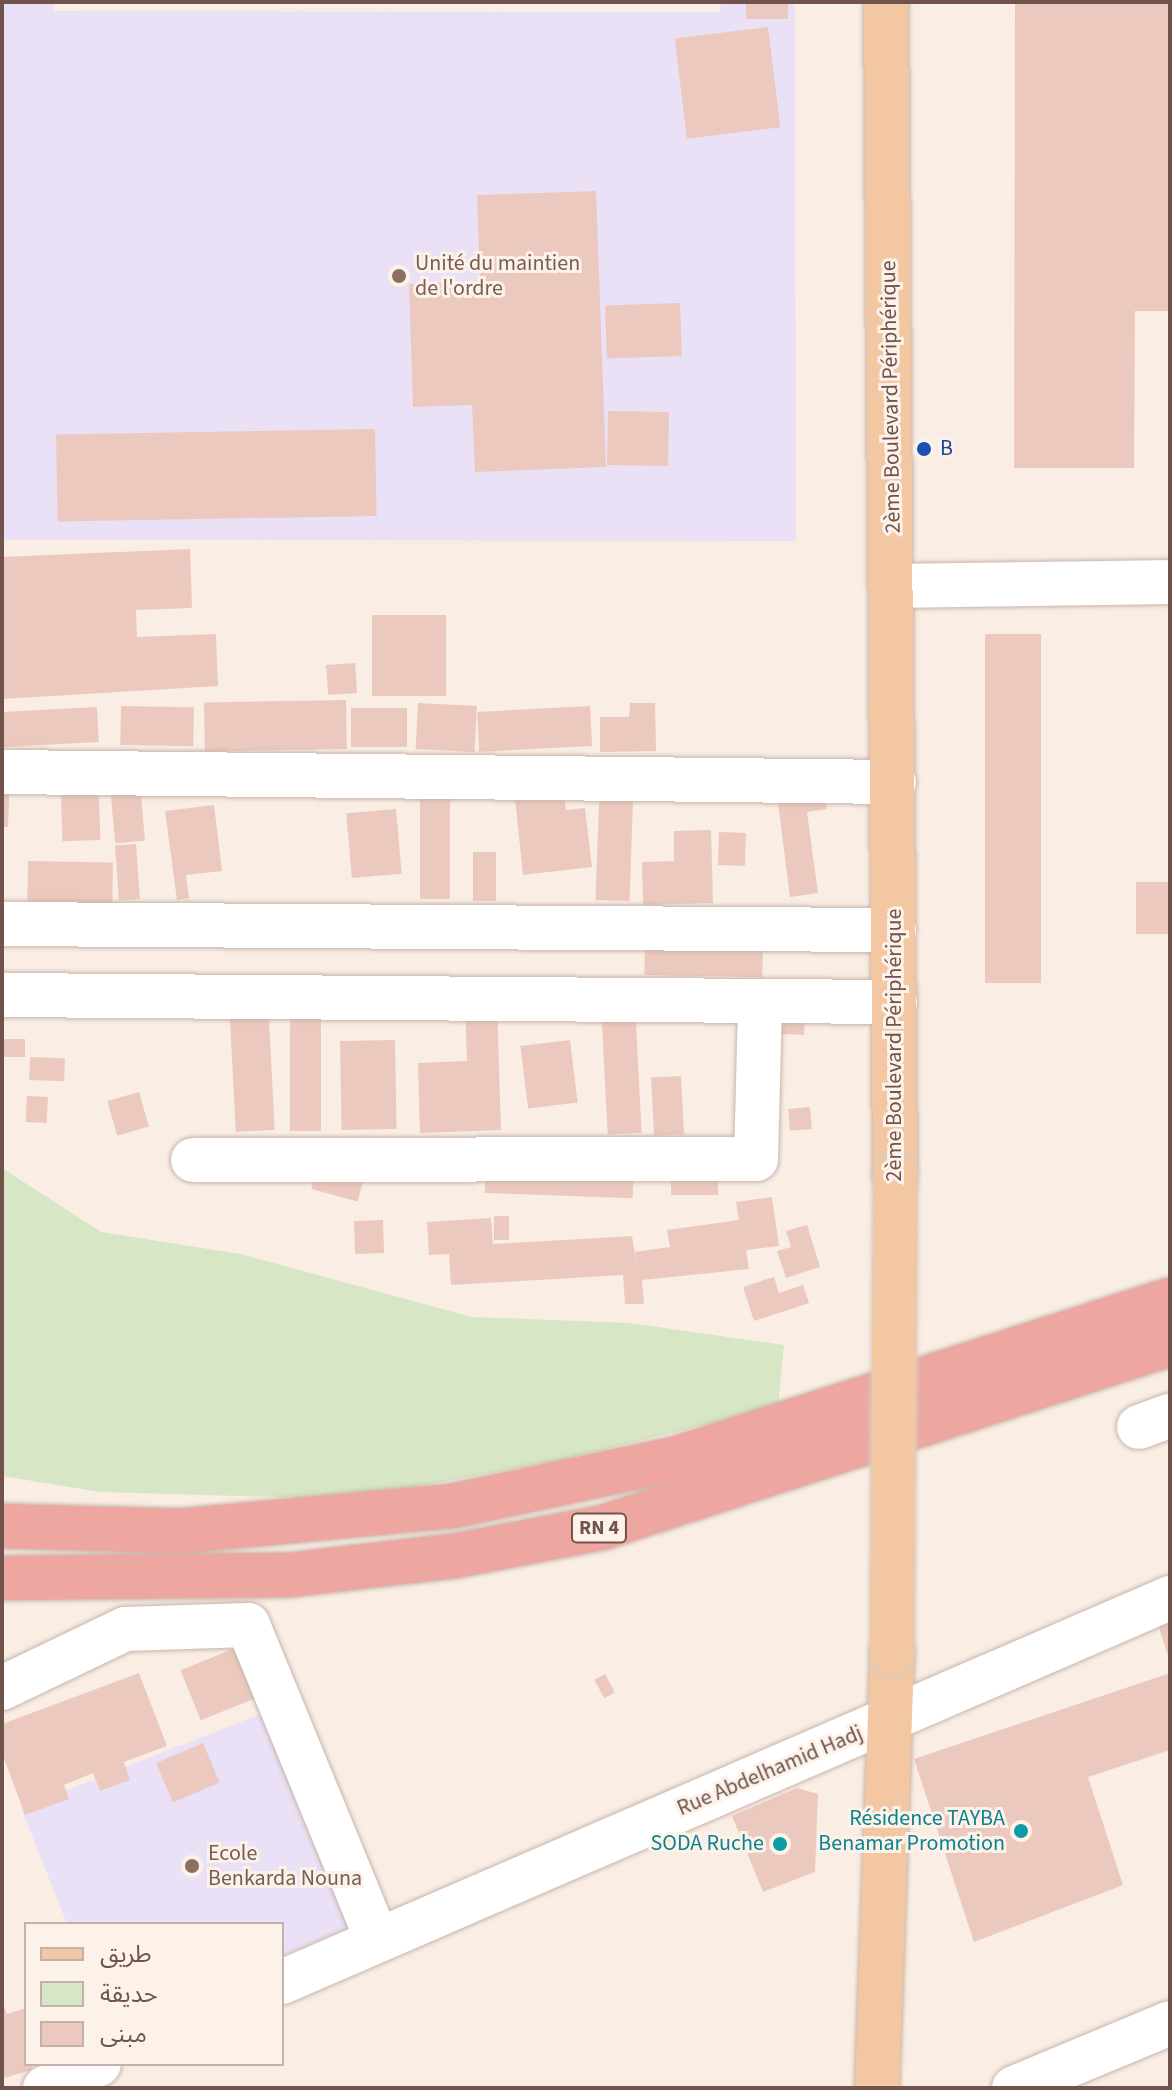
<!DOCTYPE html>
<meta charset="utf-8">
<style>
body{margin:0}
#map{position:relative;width:1172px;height:2090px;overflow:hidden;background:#faeee4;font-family:"Source Sans 3","Noto Sans Arabic",sans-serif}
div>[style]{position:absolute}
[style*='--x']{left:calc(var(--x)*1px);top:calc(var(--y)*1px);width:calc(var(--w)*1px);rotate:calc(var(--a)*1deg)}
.education>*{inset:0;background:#ebe1f6}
.green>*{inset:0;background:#d7e6c4}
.building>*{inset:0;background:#ecc9be;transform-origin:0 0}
.roads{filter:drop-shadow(0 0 2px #c9b4ab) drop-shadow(0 0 2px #c9b4ab)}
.minor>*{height:44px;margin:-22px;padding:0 22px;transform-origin:22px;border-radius:22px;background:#fff}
.major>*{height:44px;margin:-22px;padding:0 22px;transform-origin:22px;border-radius:22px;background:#f3c7a2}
.highway>*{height:44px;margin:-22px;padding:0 22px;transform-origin:22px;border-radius:22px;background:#eea7a0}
.bridges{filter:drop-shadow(0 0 2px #d4cbc9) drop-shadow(0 0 2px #d4cbc9)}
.major-bridge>*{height:44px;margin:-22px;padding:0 22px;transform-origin:22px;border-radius:22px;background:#f3c7a2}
.dots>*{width:22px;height:22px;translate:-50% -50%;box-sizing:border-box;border:4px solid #fdf2e9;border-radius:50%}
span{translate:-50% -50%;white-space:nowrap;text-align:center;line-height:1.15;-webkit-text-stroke:6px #fdf2e9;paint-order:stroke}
.shield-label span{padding:2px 6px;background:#fdf2e9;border:2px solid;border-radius:6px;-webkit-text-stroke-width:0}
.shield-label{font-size:20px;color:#6f534c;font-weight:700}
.education-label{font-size:22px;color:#785e54}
.left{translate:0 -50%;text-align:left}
.street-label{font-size:22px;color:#6f534c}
.transit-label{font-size:22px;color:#164399}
.culture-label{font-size:22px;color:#0d838f}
.right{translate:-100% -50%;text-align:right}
.frame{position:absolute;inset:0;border:4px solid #6f534c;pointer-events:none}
.legend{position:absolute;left:24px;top:1922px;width:260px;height:144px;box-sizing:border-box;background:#fdf2e9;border:2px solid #c4b2aa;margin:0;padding:10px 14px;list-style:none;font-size:24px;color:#6f534c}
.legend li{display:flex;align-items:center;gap:16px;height:40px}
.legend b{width:40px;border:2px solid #c4b2aa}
</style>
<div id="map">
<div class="education">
<i style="clip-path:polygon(2px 2px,53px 2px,54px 11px,720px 12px,721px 2px,795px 2px,796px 541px,2px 540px)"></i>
<i style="clip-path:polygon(278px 1707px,363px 1923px,282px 1955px,282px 1924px,67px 1924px,21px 1808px)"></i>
</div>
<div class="green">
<i style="clip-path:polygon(2px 1168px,101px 1232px,240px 1254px,472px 1317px,630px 1323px,784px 1345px,778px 1407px,556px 1461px,348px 1499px,100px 1492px,2px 1476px)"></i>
</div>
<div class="building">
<i style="left:746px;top:2px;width:42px;height:17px"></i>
<i style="clip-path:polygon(1015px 2px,1170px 2px,1170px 311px,1135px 311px,1134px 468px,1014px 468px)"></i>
<i style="left:768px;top:27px;width:101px;height:94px;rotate:83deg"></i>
<i style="clip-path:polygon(596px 191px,606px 467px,475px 472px,472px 405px,413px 407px,409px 284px,480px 281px,477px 195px)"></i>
<i style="left:680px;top:303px;width:53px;height:75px;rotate:88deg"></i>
<i style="left:608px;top:411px;width:61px;height:54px;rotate:1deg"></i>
<i style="left:375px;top:429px;width:87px;height:319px;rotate:89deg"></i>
<i style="clip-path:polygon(190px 549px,192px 608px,136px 610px,137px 637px,216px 634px,218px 686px,2px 699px,2px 557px)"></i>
<i style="left:446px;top:615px;width:81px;height:74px;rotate:90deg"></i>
<i style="left:1041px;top:634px;width:349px;height:56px;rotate:90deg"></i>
<i style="left:355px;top:663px;width:30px;height:29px;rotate:86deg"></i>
<i style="left:346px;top:700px;width:49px;height:142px;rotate:89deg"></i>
<i style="left:418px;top:703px;width:59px;height:46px;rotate:3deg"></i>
<i style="clip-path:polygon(630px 703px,655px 703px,656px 751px,600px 752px,600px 717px,629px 717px)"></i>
<i style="left:121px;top:706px;width:73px;height:39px;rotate:1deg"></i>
<i style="left:590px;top:706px;width:40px;height:113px;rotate:87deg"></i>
<i style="left:97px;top:707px;width:35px;height:95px;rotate:87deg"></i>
<i style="left:407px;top:708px;width:39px;height:56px;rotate:90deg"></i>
<i style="left:98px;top:770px;width:70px;height:38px;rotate:88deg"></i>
<i style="clip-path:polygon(2px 772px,10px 772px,8px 827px,2px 827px)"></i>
<i style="left:139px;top:772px;width:69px;height:30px;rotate:85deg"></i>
<i style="left:420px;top:773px;width:30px;height:126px"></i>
<i style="left:600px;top:773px;width:34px;height:127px;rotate:2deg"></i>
<i style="clip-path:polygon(562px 774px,566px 810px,585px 808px,592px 867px,523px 875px,513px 779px)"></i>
<i style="clip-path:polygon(823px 781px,827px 809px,807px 812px,818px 893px,790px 897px,776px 787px)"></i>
<i style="clip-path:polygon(214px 805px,222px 871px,186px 875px,189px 898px,177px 900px,165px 811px)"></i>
<i style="left:396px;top:809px;width:65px;height:50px;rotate:85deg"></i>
<i style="clip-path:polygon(711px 830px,713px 903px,643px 905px,642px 862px,674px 861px,674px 831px)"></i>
<i style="left:719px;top:832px;width:27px;height:33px;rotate:2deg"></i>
<i style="left:136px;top:844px;width:55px;height:21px;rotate:86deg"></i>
<i style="left:473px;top:852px;width:23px;height:49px"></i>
<i style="left:28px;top:861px;width:85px;height:41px;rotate:1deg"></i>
<i style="left:1136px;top:882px;width:34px;height:52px"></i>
<i style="left:645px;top:934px;width:118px;height:41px;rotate:1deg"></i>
<i style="left:268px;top:1001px;width:129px;height:39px;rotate:87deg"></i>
<i style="left:290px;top:1003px;width:31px;height:128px"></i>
<i style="clip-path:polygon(497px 1003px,501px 1130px,420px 1133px,418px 1063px,467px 1061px,465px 1005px)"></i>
<i style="left:635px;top:1005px;width:128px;height:34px;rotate:87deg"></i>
<i style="left:781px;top:1012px;width:24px;height:22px;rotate:2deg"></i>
<i style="left:2px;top:1039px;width:23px;height:18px"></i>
<i style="left:395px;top:1040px;width:89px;height:55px;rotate:89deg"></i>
<i style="left:570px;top:1040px;width:63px;height:50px;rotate:83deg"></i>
<i style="left:30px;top:1057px;width:35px;height:23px;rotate:2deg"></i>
<i style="left:681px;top:1076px;width:58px;height:30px;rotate:87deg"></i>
<i style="left:139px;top:1092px;width:36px;height:33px;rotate:74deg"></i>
<i style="left:27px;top:1096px;width:21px;height:26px;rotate:3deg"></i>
<i style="left:810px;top:1107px;width:22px;height:22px;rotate:85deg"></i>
<i style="left:486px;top:1156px;width:148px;height:37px;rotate:2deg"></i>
<i style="left:319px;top:1160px;width:48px;height:30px;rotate:15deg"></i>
<i style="left:671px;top:1179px;width:47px;height:16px"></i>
<i style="clip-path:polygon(772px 1197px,779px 1246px,746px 1250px,749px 1269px,642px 1280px,644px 1304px,625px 1304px,623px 1275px,451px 1285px,449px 1254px,429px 1255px,427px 1222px,491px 1218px,493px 1244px,632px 1236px,639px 1280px,635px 1252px,670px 1247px,667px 1230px,739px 1220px,736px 1202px)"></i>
<i style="left:494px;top:1216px;width:15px;height:24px"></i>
<i style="left:383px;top:1220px;width:33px;height:29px;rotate:88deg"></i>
<i style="clip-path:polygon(807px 1225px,820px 1267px,786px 1278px,777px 1251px,791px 1247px,786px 1231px)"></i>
<i style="clip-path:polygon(774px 1277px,779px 1293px,803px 1285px,809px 1303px,754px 1321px,743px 1287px)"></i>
<i style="clip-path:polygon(1170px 1612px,1170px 1659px,1169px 1659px,1156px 1618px)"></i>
<i style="left:238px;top:1647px;width:54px;height:62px;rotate:68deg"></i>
<i style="clip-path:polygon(139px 1673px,167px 1746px,124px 1762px,130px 1780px,100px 1791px,93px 1773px,64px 1785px,69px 1799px,25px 1815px,2px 1753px,2px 1724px)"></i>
<i style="clip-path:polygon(1170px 1673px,1170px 1750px,1088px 1777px,1123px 1885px,974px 1942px,914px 1759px)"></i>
<i style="left:605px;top:1674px;width:21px;height:12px;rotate:62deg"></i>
<i style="left:203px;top:1743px;width:43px;height:51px;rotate:67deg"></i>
<i style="clip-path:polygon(797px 1788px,818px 1794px,815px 1872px,763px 1892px,732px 1816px)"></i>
<i style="clip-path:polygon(2px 2001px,7px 2014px,26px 2008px,32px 2070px,4px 2078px)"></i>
</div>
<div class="roads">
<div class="minor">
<i style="--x:894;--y:586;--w:276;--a:-0.8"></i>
<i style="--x:2;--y:772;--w:892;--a:0.64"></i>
<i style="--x:2;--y:924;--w:892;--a:0.39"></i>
<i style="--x:2;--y:995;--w:893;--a:0.45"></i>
<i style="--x:193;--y:1160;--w:563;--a:-0.1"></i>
<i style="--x:756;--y:1159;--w:158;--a:-88.5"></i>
<i style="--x:1139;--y:1427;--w:33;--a:-20"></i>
<i style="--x:2;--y:1688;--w:136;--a:-25.6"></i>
<i style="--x:125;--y:1629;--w:123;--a:-1.9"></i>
<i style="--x:248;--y:1625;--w:340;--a:67.7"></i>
<i style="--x:282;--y:1982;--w:967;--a:-23.39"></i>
<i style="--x:45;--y:2088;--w:59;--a:-24"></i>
<i style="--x:1014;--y:2088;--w:169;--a:-22.6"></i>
</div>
<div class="major">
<i style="--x:886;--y:2;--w:1173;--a:89.56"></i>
<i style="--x:877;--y:2088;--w:436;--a:-88"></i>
</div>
<div class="highway">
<i style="--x:2;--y:1526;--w:179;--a:1.6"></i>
<i style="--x:181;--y:1531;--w:273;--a:-5.3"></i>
<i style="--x:453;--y:1506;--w:227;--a:-12"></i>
<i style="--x:675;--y:1459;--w:520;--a:-17.81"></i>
<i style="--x:2;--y:1578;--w:287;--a:-0.6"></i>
<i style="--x:289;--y:1575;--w:166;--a:-6.6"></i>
<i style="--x:454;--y:1556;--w:153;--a:-10.9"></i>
<i style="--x:604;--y:1527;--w:595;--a:-17.92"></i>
</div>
</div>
<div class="bridges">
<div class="major-bridge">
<i style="--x:892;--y:1652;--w:477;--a:-89.6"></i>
</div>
</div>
<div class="dots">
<i style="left:399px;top:276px;background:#8d6e63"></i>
<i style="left:924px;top:449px;background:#1a4fb4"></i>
<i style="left:1021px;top:1831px;background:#0f9aa8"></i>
<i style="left:780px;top:1844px;background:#0f9aa8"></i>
<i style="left:192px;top:1866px;background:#8d6e63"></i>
</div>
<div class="shield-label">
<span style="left:599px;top:1528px">RN 4</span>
</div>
<div class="education-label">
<span class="left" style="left:415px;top:276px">Unité du maintien<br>de l'ordre</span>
<span class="left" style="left:208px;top:1866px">Ecole<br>Benkarda Nouna</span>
</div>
<div class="street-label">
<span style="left:891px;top:397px;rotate:-91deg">2ème Boulevard Périphérique</span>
<span style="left:895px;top:1045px;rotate:-90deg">2ème Boulevard Périphérique</span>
<span style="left:770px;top:1771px;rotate:-23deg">Rue Abdelhamid Hadj</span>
</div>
<div class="transit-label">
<span class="left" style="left:940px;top:449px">B</span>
</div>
<div class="culture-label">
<span class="right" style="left:1005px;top:1831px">Résidence TAYBA<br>Benamar Promotion</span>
<span class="right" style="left:764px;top:1844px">SODA Ruche</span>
</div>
<div class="frame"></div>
<ul class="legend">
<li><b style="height:10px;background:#f3c7a2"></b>طريق</li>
<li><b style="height:22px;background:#d7e6c4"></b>حديقة</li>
<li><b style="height:22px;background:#ecc9be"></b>مبنى</li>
</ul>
</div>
